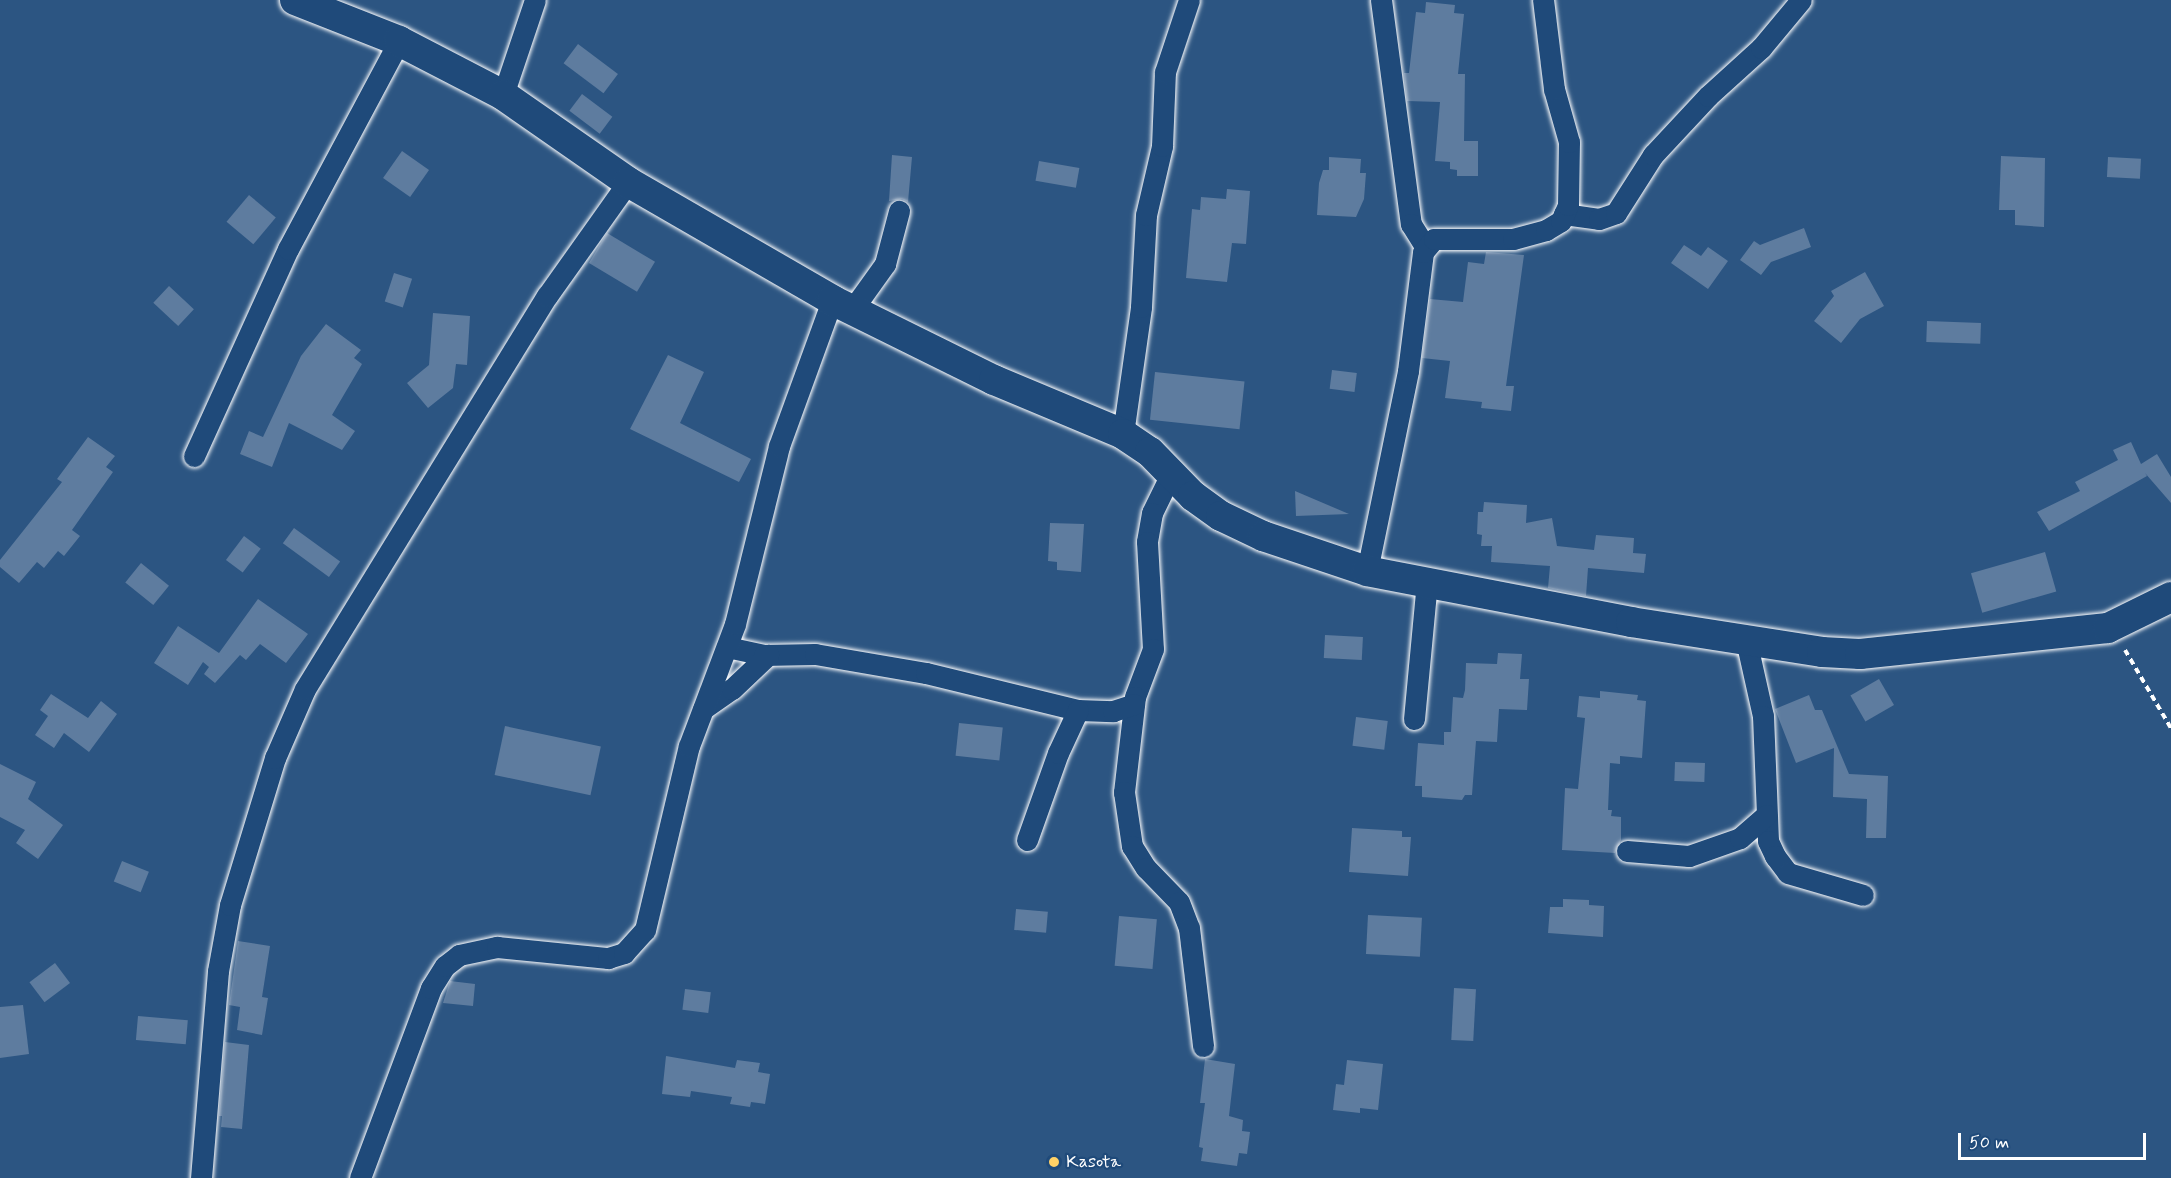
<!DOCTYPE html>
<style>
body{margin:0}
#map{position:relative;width:2171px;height:1178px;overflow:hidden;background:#2c5582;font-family:Mynerve,sans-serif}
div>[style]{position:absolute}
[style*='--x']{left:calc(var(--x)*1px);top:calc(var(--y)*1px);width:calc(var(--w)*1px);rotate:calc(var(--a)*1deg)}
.building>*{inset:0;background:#5e7c9f;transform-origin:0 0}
.path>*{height:4px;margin-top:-2px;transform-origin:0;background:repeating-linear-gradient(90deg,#fff 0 6px,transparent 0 10.5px)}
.roads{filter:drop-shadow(0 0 2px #fff) drop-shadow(0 0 2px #fff)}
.street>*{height:21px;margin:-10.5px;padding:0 10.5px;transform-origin:10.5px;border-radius:10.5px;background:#1f4a7a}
.secondary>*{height:30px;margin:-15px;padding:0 15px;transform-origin:15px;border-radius:15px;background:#1f4a7a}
.dots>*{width:16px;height:16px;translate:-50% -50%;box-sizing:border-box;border:3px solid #1f4a7a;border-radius:50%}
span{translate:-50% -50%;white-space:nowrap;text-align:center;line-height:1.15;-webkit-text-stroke:4.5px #1f4a7a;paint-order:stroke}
.poi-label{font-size:18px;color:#fff}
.left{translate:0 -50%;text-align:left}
.scale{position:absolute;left:1958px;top:1133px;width:188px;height:27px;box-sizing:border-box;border:3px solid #fff;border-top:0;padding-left:8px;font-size:18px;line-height:21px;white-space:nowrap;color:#fff;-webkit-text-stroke:4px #1f4a7a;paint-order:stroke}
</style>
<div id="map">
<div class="building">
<i style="clip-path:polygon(1426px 2px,1455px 5px,1454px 13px,1464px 14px,1458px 74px,1465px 74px,1464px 141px,1478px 141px,1478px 176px,1457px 176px,1457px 170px,1450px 169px,1450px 162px,1435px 161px,1440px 102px,1407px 101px,1404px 73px,1409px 73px,1416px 12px,1425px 13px)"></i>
<i style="left:578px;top:44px;width:50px;height:24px;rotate:37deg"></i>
<i style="left:582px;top:94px;width:38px;height:21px;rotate:37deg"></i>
<i style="left:402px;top:151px;width:33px;height:33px;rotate:35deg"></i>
<i style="clip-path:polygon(892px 155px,912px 157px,908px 202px,902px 199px,889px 201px)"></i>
<i style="clip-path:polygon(2001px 156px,2045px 158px,2044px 227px,2015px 225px,2015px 210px,1999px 210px)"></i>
<i style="clip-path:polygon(1329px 157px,1361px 159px,1360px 173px,1366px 173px,1364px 199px,1356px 217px,1317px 215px,1319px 183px,1323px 170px,1329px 170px)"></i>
<i style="left:2108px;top:157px;width:33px;height:20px;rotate:3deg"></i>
<i style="left:1039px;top:161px;width:41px;height:20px;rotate:10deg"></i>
<i style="clip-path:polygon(1227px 189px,1250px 191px,1246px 244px,1232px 243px,1227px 282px,1186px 278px,1192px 209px,1200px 210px,1201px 197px,1226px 199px)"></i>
<i style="left:249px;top:195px;width:35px;height:35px;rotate:40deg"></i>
<i style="clip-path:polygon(1804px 228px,1811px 247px,1771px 262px,1761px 275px,1740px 260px,1754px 241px,1760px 245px)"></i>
<i style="left:607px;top:233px;width:56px;height:35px;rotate:31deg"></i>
<i style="clip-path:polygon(1684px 245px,1701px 256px,1708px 247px,1728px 261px,1708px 289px,1671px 263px)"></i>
<i style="clip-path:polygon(1486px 252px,1524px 255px,1506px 386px,1514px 386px,1511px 411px,1481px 408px,1482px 402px,1445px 398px,1450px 361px,1422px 358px,1430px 299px,1463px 302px,1468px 262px,1484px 264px)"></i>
<i style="clip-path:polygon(1865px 272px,1884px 306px,1860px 319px,1841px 343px,1814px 321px,1834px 296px,1831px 291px)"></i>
<i style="left:394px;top:273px;width:19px;height:30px;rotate:18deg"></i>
<i style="left:169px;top:286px;width:34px;height:23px;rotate:43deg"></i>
<i style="clip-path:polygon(433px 313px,470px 316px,467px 365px,456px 364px,453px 388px,428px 408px,407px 383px,429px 365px)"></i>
<i style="left:1927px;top:321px;width:54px;height:21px;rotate:2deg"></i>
<i style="clip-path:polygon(326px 324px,361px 350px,354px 358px,362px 364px,332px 415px,355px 431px,342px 450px,289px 423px,272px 467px,240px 454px,249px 431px,263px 437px,301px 356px)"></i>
<i style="clip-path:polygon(668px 355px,704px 372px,680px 423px,751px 459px,739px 482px,630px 429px)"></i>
<i style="left:1332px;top:370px;width:25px;height:19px;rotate:7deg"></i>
<i style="left:1155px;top:372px;width:90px;height:48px;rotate:6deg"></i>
<i style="clip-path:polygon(88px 437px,115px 456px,106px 467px,113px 472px,72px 530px,80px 536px,64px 556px,58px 551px,44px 568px,37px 562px,19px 583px,0 567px,0 560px,62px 482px,57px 479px)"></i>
<i style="clip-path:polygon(2131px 442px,2141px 464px,2157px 454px,2171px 477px,2171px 503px,2145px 473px,2147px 476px,2049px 531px,2037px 512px,2080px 491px,2075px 482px,2118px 460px,2113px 450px)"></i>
<i style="clip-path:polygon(1295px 491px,1349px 514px,1296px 516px)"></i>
<i style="clip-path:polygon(1484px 502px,1527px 505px,1526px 523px,1552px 518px,1557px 546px,1594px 550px,1596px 535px,1634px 538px,1633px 553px,1646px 554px,1644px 573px,1588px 568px,1586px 596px,1548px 588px,1550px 566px,1491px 562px,1492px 546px,1481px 546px,1482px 535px,1477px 534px,1478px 512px,1483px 512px)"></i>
<i style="clip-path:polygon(1050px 523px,1084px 524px,1081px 572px,1057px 570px,1057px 562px,1048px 561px)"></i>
<i style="left:294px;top:528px;width:57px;height:19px;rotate:36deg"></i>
<i style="left:244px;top:536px;width:21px;height:30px;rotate:37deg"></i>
<i style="left:2045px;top:552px;width:41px;height:77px;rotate:74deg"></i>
<i style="left:141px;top:563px;width:36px;height:25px;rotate:39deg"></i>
<i style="clip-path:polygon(258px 599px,308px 634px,286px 663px,260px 644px,246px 660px,240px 655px,215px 683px,204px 674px,209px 667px,203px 662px,188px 685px,154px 663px,178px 626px,219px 653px)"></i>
<i style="left:1325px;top:635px;width:38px;height:23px;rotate:3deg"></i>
<i style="clip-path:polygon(1498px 653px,1522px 654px,1520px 679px,1529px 679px,1527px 710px,1499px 709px,1497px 742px,1476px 741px,1472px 795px,1465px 795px,1462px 800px,1422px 797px,1422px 786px,1415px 786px,1418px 743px,1444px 745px,1444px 732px,1451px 732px,1453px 697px,1463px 698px,1465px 690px,1466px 663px,1497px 664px)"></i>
<i style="left:1879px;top:679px;width:30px;height:33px;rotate:60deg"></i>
<i style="clip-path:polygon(1600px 691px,1638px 695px,1637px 700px,1646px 701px,1642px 758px,1620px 756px,1620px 764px,1610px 763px,1608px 810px,1612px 810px,1611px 816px,1621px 817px,1621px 840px,1615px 853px,1562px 850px,1565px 788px,1578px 789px,1585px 718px,1577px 717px,1579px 696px,1600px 698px)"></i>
<i style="clip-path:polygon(51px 694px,88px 718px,101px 701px,117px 714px,89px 752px,64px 733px,54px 748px,35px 735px,48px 716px,40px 710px)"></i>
<i style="clip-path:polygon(1809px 695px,1815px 710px,1822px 710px,1849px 774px,1888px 776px,1886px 838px,1866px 838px,1867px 799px,1833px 797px,1834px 748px,1796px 763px,1775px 709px)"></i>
<i style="left:1356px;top:717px;width:32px;height:29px;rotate:7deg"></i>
<i style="left:959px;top:723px;width:44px;height:33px;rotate:6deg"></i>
<i style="left:505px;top:726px;width:98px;height:50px;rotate:12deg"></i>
<i style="left:1675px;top:762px;width:30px;height:19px;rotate:2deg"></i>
<i style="clip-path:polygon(0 764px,36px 782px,28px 799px,63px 825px,38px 859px,16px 843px,25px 830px,0 817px)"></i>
<i style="clip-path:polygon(1352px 828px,1402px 831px,1402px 837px,1411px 837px,1408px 876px,1349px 872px)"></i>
<i style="left:122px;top:861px;width:29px;height:22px;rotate:22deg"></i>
<i style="clip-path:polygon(1563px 899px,1589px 900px,1589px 905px,1604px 906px,1603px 937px,1548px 933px,1550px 907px,1563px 907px)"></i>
<i style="left:1016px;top:909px;width:32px;height:21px;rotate:5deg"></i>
<i style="left:1368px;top:915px;width:54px;height:39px;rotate:3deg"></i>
<i style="left:1119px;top:916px;width:38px;height:50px;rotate:5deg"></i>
<i style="clip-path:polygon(238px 941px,270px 946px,262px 997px,268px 998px,262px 1035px,237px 1030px,240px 1007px,229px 1005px)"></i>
<i style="left:55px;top:963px;width:25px;height:32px;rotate:53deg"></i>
<i style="clip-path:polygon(450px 981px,475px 984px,473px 1006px,443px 1003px)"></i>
<i style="left:1454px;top:988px;width:22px;height:52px;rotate:3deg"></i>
<i style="left:685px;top:989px;width:26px;height:21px;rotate:7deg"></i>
<i style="clip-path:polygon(23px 1005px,29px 1054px,0 1058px,0 1007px)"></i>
<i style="left:138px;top:1016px;width:50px;height:24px;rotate:5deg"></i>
<i style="clip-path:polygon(225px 1042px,249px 1045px,242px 1129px,221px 1127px,222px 1116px,219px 1116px)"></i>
<i style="clip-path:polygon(666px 1056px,735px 1068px,737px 1060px,760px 1063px,758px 1072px,770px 1074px,765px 1104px,751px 1102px,750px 1107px,730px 1104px,732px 1097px,691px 1091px,690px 1097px,662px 1094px)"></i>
<i style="clip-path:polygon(1205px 1059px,1235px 1064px,1229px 1116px,1243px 1120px,1242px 1131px,1250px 1132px,1247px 1154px,1239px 1153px,1237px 1166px,1201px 1161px,1203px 1148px,1199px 1147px,1205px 1103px,1200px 1103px)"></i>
<i style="clip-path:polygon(1347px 1060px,1383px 1064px,1378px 1110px,1360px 1108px,1360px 1113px,1333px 1110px,1336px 1084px,1344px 1085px)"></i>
</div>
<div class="path">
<i style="--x:2125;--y:650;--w:91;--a:59.5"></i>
</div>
<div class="roads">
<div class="street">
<i style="--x:1381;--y:0;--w:226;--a:82.4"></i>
<i style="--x:1411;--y:224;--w:28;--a:58"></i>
<i style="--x:503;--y:95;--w:100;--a:-71.4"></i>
<i style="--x:1564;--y:214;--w:35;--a:8"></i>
<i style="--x:1599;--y:219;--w:18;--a:-19"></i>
<i style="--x:1616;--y:213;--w:69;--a:-57.5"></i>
<i style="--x:1653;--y:155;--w:81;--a:-47"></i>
<i style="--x:1708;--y:96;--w:72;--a:-42.2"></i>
<i style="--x:1761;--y:48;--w:62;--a:-50.2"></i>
<i style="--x:852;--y:310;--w:57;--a:-54.3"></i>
<i style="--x:885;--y:264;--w:55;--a:-75.2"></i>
<i style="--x:1123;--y:434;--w:128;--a:-81.9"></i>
<i style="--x:1141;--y:307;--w:92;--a:-86.9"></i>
<i style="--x:1146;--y:215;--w:71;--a:-76.9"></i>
<i style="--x:1162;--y:146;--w:74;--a:-87.7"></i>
<i style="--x:1165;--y:72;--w:76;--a:-71.6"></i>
<i style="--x:194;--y:456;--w:227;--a:-65.6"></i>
<i style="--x:288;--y:249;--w:236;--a:-61.9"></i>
<i style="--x:1171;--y:474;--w:43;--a:116"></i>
<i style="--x:1152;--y:513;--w:29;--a:100"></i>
<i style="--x:1147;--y:542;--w:107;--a:86.8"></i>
<i style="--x:1153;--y:649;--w:51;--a:110.6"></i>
<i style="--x:1135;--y:697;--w:96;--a:96.6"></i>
<i style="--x:1124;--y:792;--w:55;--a:81.6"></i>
<i style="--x:1132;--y:846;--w:26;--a:58"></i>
<i style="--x:1146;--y:868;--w:47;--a:45.9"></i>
<i style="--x:1179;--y:902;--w:28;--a:69"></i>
<i style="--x:1189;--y:928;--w:119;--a:83.2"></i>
<i style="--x:1367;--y:571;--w:204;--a:-78.4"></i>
<i style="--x:1408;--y:371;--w:120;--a:-82.8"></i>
<i style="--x:1423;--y:252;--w:17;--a:-50"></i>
<i style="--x:1434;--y:239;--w:79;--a:0"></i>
<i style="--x:1513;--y:239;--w:34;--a:-15"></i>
<i style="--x:1546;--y:230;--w:17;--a:-31"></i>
<i style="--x:1561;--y:221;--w:17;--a:-66"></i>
<i style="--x:1568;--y:205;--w:63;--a:-89.1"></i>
<i style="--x:1569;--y:142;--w:55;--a:-105.8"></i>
<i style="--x:1554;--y:89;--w:90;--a:-97"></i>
<i style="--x:1746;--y:640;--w:78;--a:77.4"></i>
<i style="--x:1763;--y:716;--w:125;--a:87.7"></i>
<i style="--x:1768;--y:841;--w:17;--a:65"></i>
<i style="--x:1775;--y:856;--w:21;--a:53"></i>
<i style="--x:1788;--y:873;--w:78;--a:16.3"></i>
<i style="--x:727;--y:647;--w:38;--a:12"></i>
<i style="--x:764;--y:655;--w:51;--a:-1.1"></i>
<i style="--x:815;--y:654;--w:113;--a:9.7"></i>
<i style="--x:926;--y:673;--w:156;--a:13.7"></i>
<i style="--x:1078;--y:710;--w:35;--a:2"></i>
<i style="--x:1113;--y:711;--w:22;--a:-18"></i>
<i style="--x:703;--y:709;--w:35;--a:-35"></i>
<i style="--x:732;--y:689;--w:50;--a:-43.4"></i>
<i style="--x:1414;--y:719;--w:138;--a:-84.6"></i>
<i style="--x:1027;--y:840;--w:92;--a:-70.4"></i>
<i style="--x:1058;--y:753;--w:47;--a:-65.1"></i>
<i style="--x:1627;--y:851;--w:62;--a:4.6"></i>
<i style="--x:1689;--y:856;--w:54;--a:-19.4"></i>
<i style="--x:1740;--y:838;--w:35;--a:-41"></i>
<i style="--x:201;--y:1178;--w:208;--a:-85.3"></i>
<i style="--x:218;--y:971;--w:67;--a:-79.7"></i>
<i style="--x:230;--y:905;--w:154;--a:-73"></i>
<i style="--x:275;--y:758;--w:75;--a:-66.5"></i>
<i style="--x:305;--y:689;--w:462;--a:-58.4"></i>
<i style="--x:547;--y:296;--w:140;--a:-54.6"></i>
<i style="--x:360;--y:1178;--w:203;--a:-69.5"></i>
<i style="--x:431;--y:988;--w:26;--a:-58"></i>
<i style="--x:445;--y:966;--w:18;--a:-38"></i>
<i style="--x:459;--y:955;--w:39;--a:-12"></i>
<i style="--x:497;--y:947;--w:112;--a:5.7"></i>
<i style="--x:608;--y:958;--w:17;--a:-17"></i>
<i style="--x:624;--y:953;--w:31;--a:-48"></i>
<i style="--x:645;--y:930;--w:189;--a:-76.6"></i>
<i style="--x:689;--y:746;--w:130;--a:-69.3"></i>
<i style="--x:735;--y:624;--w:183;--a:-76.1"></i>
<i style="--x:779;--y:446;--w:155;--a:-70"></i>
</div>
<div class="secondary">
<i style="--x:295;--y:0;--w:112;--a:21.5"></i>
<i style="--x:399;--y:41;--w:117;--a:27.4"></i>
<i style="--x:503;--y:95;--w:152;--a:34.8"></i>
<i style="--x:628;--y:182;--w:236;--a:30"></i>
<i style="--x:832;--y:300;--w:181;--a:26.3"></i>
<i style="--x:994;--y:380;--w:140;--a:22.7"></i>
<i style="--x:1123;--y:434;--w:32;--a:34"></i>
<i style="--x:1150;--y:452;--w:62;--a:45.7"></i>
<i style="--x:1193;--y:496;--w:34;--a:36"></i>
<i style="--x:1221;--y:516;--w:47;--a:25.5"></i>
<i style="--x:1263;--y:536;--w:110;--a:18.6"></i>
<i style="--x:1367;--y:571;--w:269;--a:10.9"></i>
<i style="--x:1631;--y:622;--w:193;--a:8.9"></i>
<i style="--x:1822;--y:652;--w:38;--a:3"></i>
<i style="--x:1860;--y:654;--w:249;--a:-6"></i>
<i style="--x:2108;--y:628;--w:70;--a:-26.2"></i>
</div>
</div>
<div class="dots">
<i style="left:1054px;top:1162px;background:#ffd166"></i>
</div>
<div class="poi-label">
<span class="left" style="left:1066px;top:1162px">Kasota</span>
</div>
<div class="scale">50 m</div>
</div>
